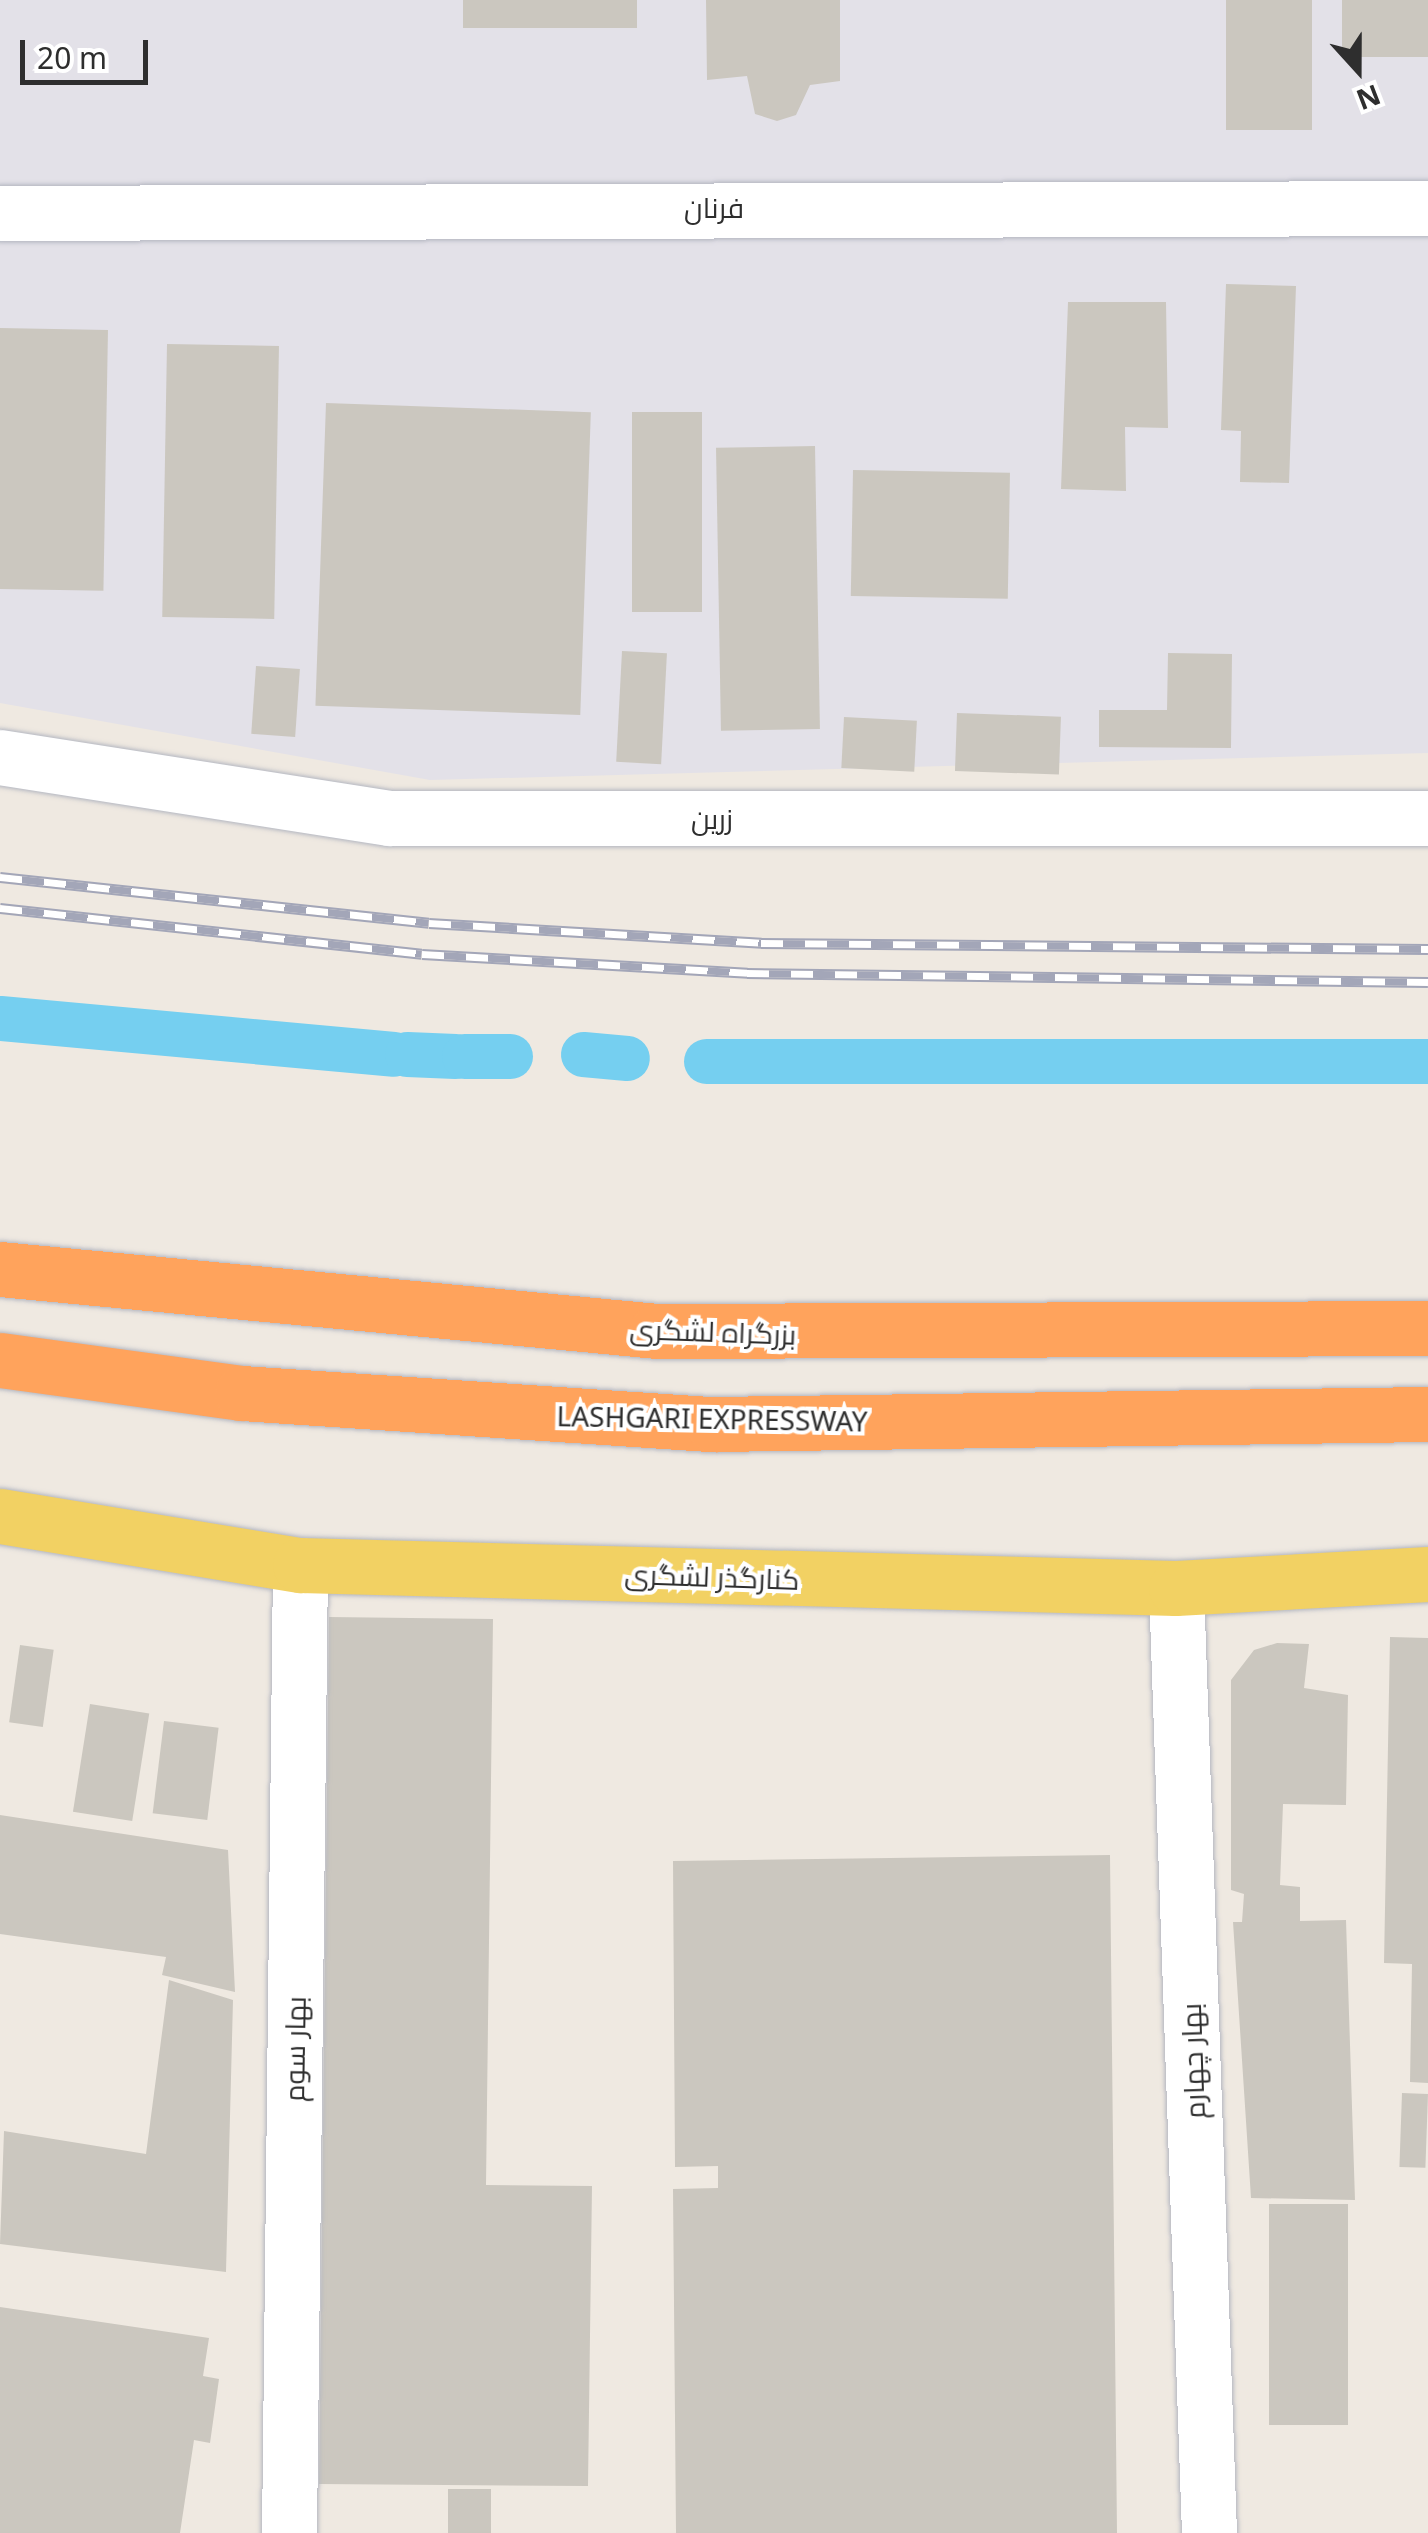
<!DOCTYPE html>
<meta charset="utf-8">
<style>
body{margin:0}
#map{position:relative;width:1428px;height:2533px;overflow:hidden;background:#efe9e1;font-family:"Noto Sans",Cairo,sans-serif}
div>[style]{position:absolute}
[style*='--x']{left:calc(var(--x)*1px);top:calc(var(--y)*1px);width:calc(var(--w)*1px);rotate:calc(var(--a)*1deg)}
.industrial>*{inset:0;background:#e3e1e8}
.canal>*{height:45px;margin:-22.5px;padding:0 22.5px;transform-origin:22.5px;border-radius:22.5px;background:#75cff0}
.building>*{inset:0;background:#cbc7bf;transform-origin:0 0}
.roads{filter:drop-shadow(0 0 2px #b4b7c1) drop-shadow(0 0 2px #b4b7c1)}
.minor>*{height:55px;margin:-27.5px;padding:0 27.5px;transform-origin:27.5px;border-radius:27.5px;background:#fff}
.major>*{height:55px;margin:-27.5px;padding:0 27.5px;transform-origin:27.5px;border-radius:27.5px;background:#f2d163}
.highway>*{height:55px;margin:-27.5px;padding:0 27.5px;transform-origin:27.5px;border-radius:27.5px;background:#ffa35c}
.rail>*{height:11px;margin-top:-5.5px;transform-origin:0;background:repeating-linear-gradient(90deg,#fff 0 22px,#a3a6b8 0 44px);box-sizing:border-box;border-block:2px solid #a3a6b8}
span{translate:-50% -50%;white-space:nowrap;text-align:center;line-height:1.15;-webkit-text-stroke:8px #fff;paint-order:stroke}
.street-label{font-size:28px;color:#2e2e2e}
.north{position:absolute;left:1308px;top:20px;width:100px;height:100px;-webkit-text-stroke:8px #fff;paint-order:stroke;rotate:159deg;font-size:28px;font-weight:700;line-height:40px;text-align:center;color:#2e2e2e}
.north::after{content:'';display:block;margin:auto;width:35px;height:45px;background:#2e2e2e;clip-path:polygon(50% 0,100% 100%,50% 72%,0 100%)}
.scale{position:absolute;left:20px;top:40px;width:128px;height:45px;box-sizing:border-box;border:5px solid #2e2e2e;border-top:0;padding-left:12px;font-size:30px;line-height:35px;white-space:nowrap;color:#2e2e2e;-webkit-text-stroke:8px #fff;paint-order:stroke}
</style>
<div id="map">
<div class="industrial">
<i style="clip-path:polygon(0 0,1428px 0,1428px 753px,430px 780px,0 703px)"></i>
</div>
<div class="canal">
<i style="--x:0;--y:1018;--w:395;--a:5.2"></i>
<i style="--x:407;--y:1054;--w:48;--a:2.4"></i>
<i style="--x:583;--y:1054;--w:44;--a:5.2"></i>
<i style="--x:464;--y:1056;--w:46;--a:0"></i>
<i style="--x:706;--y:1061;--w:722;--a:0"></i>
</div>
<div class="building">
<i style="left:463px;top:0;width:174px;height:28px"></i>
<i style="clip-path:polygon(706px 0,840px 0,840px 81px,810px 85px,796px 115px,777px 121px,755px 114px,747px 76px,707px 80px)"></i>
<i style="left:1226px;top:0;width:86px;height:130px"></i>
<i style="left:1342px;top:0;width:86px;height:57px"></i>
<i style="clip-path:polygon(1226px 284px,1296px 286px,1289px 483px,1240px 482px,1241px 431px,1221px 430px)"></i>
<i style="clip-path:polygon(1068px 302px,1166px 302px,1168px 428px,1125px 427px,1126px 491px,1061px 489px)"></i>
<i style="left:0;top:328px;width:108px;height:261px;rotate:1deg"></i>
<i style="left:167px;top:344px;width:112px;height:273px;rotate:1deg"></i>
<i style="left:326px;top:403px;width:265px;height:303px;rotate:2deg"></i>
<i style="left:632px;top:412px;width:70px;height:200px"></i>
<i style="left:815px;top:446px;width:283px;height:99px;rotate:89deg"></i>
<i style="left:853px;top:470px;width:157px;height:126px;rotate:1deg"></i>
<i style="left:622px;top:651px;width:45px;height:111px;rotate:3deg"></i>
<i style="clip-path:polygon(1168px 653px,1232px 654px,1231px 748px,1099px 747px,1099px 710px,1167px 710px)"></i>
<i style="left:256px;top:666px;width:44px;height:68px;rotate:4deg"></i>
<i style="left:957px;top:713px;width:104px;height:58px;rotate:2deg"></i>
<i style="left:844px;top:717px;width:73px;height:51px;rotate:3deg"></i>
<i style="clip-path:polygon(329px 1617px,493px 1619px,486px 2185px,592px 2186px,588px 2486px,319px 2484px)"></i>
<i style="clip-path:polygon(1390px 1637px,1428px 1638px,1428px 2083px,1410px 2082px,1412px 1964px,1384px 1963px)"></i>
<i style="clip-path:polygon(1277px 1643px,1309px 1644px,1304px 1688px,1348px 1695px,1346px 1805px,1283px 1804px,1280px 1885px,1300px 1887px,1300px 1921px,1346px 1920px,1355px 2200px,1251px 2198px,1233px 1922px,1242px 1922px,1244px 1894px,1231px 1890px,1231px 1680px,1254px 1650px)"></i>
<i style="left:20px;top:1645px;width:34px;height:78px;rotate:8deg"></i>
<i style="left:90px;top:1704px;width:60px;height:109px;rotate:9deg"></i>
<i style="left:164px;top:1721px;width:55px;height:93px;rotate:7deg"></i>
<i style="clip-path:polygon(0 1815px,228px 1850px,235px 1992px,162px 1975px,166px 1957px,0 1934px)"></i>
<i style="clip-path:polygon(1110px 1855px,1117px 2533px,676px 2533px,673px 2189px,718px 2188px,718px 2166px,675px 2167px,673px 1861px)"></i>
<i style="clip-path:polygon(169px 1980px,233px 2000px,226px 2272px,0 2244px,4px 2131px,146px 2154px)"></i>
<i style="left:1402px;top:2093px;width:26px;height:74px;rotate:2deg"></i>
<i style="left:1269px;top:2204px;width:79px;height:221px"></i>
<i style="clip-path:polygon(0 2307px,209px 2338px,203px 2376px,219px 2379px,210px 2443px,194px 2440px,180px 2533px,0 2533px)"></i>
<i style="left:448px;top:2489px;width:43px;height:44px"></i>
</div>
<div class="roads">
<div class="minor">
<i style="--x:0;--y:213;--w:1428;--a:-0.2"></i>
<i style="--x:0;--y:757;--w:394;--a:8.9"></i>
<i style="--x:389;--y:818;--w:1039;--a:0"></i>
<i style="--x:1176;--y:1588;--w:946;--a:88"></i>
<i style="--x:289;--y:2533;--w:968;--a:-89.35"></i>
</div>
<div class="major">
<i style="--x:0;--y:1516;--w:304;--a:9.3"></i>
<i style="--x:300;--y:1565;--w:876;--a:1.5"></i>
<i style="--x:1176;--y:1588;--w:252;--a:-3.2"></i>
</div>
<div class="highway">
<i style="--x:0;--y:1269;--w:660;--a:5.39"></i>
<i style="--x:657;--y:1331;--w:771;--a:-0.22"></i>
<i style="--x:0;--y:1360;--w:244;--a:7.8"></i>
<i style="--x:242;--y:1393;--w:472;--a:3.8"></i>
<i style="--x:713;--y:1424;--w:715;--a:-0.8"></i>
</div>
</div>
<div class="rail">
<i style="--x:0;--y:877;--w:431;--a:6.1"></i>
<i style="--x:429;--y:923;--w:333;--a:3.4"></i>
<i style="--x:761;--y:943;--w:667;--a:0.52"></i>
<i style="--x:0;--y:908;--w:424;--a:6.2"></i>
<i style="--x:422;--y:954;--w:326;--a:3.3"></i>
<i style="--x:747;--y:973;--w:681;--a:0.76"></i>
</div>
<div class="street-label">
<span style="left:714px;top:207px">فرنان</span>
<span style="left:712px;top:818px">زرین</span>
<span style="left:713px;top:1331px;rotate:2deg">بزرگراه لشگری</span>
<span style="left:712px;top:1418px;rotate:1deg">LASHGARI EXPRESSWAY</span>
<span style="left:712px;top:1576px;rotate:2deg">کنارگذر لشگری</span>
<span style="left:294px;top:2049px;rotate:-89deg">بهار سوم</span>
<span style="left:1192px;top:2061px;rotate:-92deg">بهار چهارم</span>
</div>
<div class="north">N</div>
<div class="scale">20 m</div>
</div>
